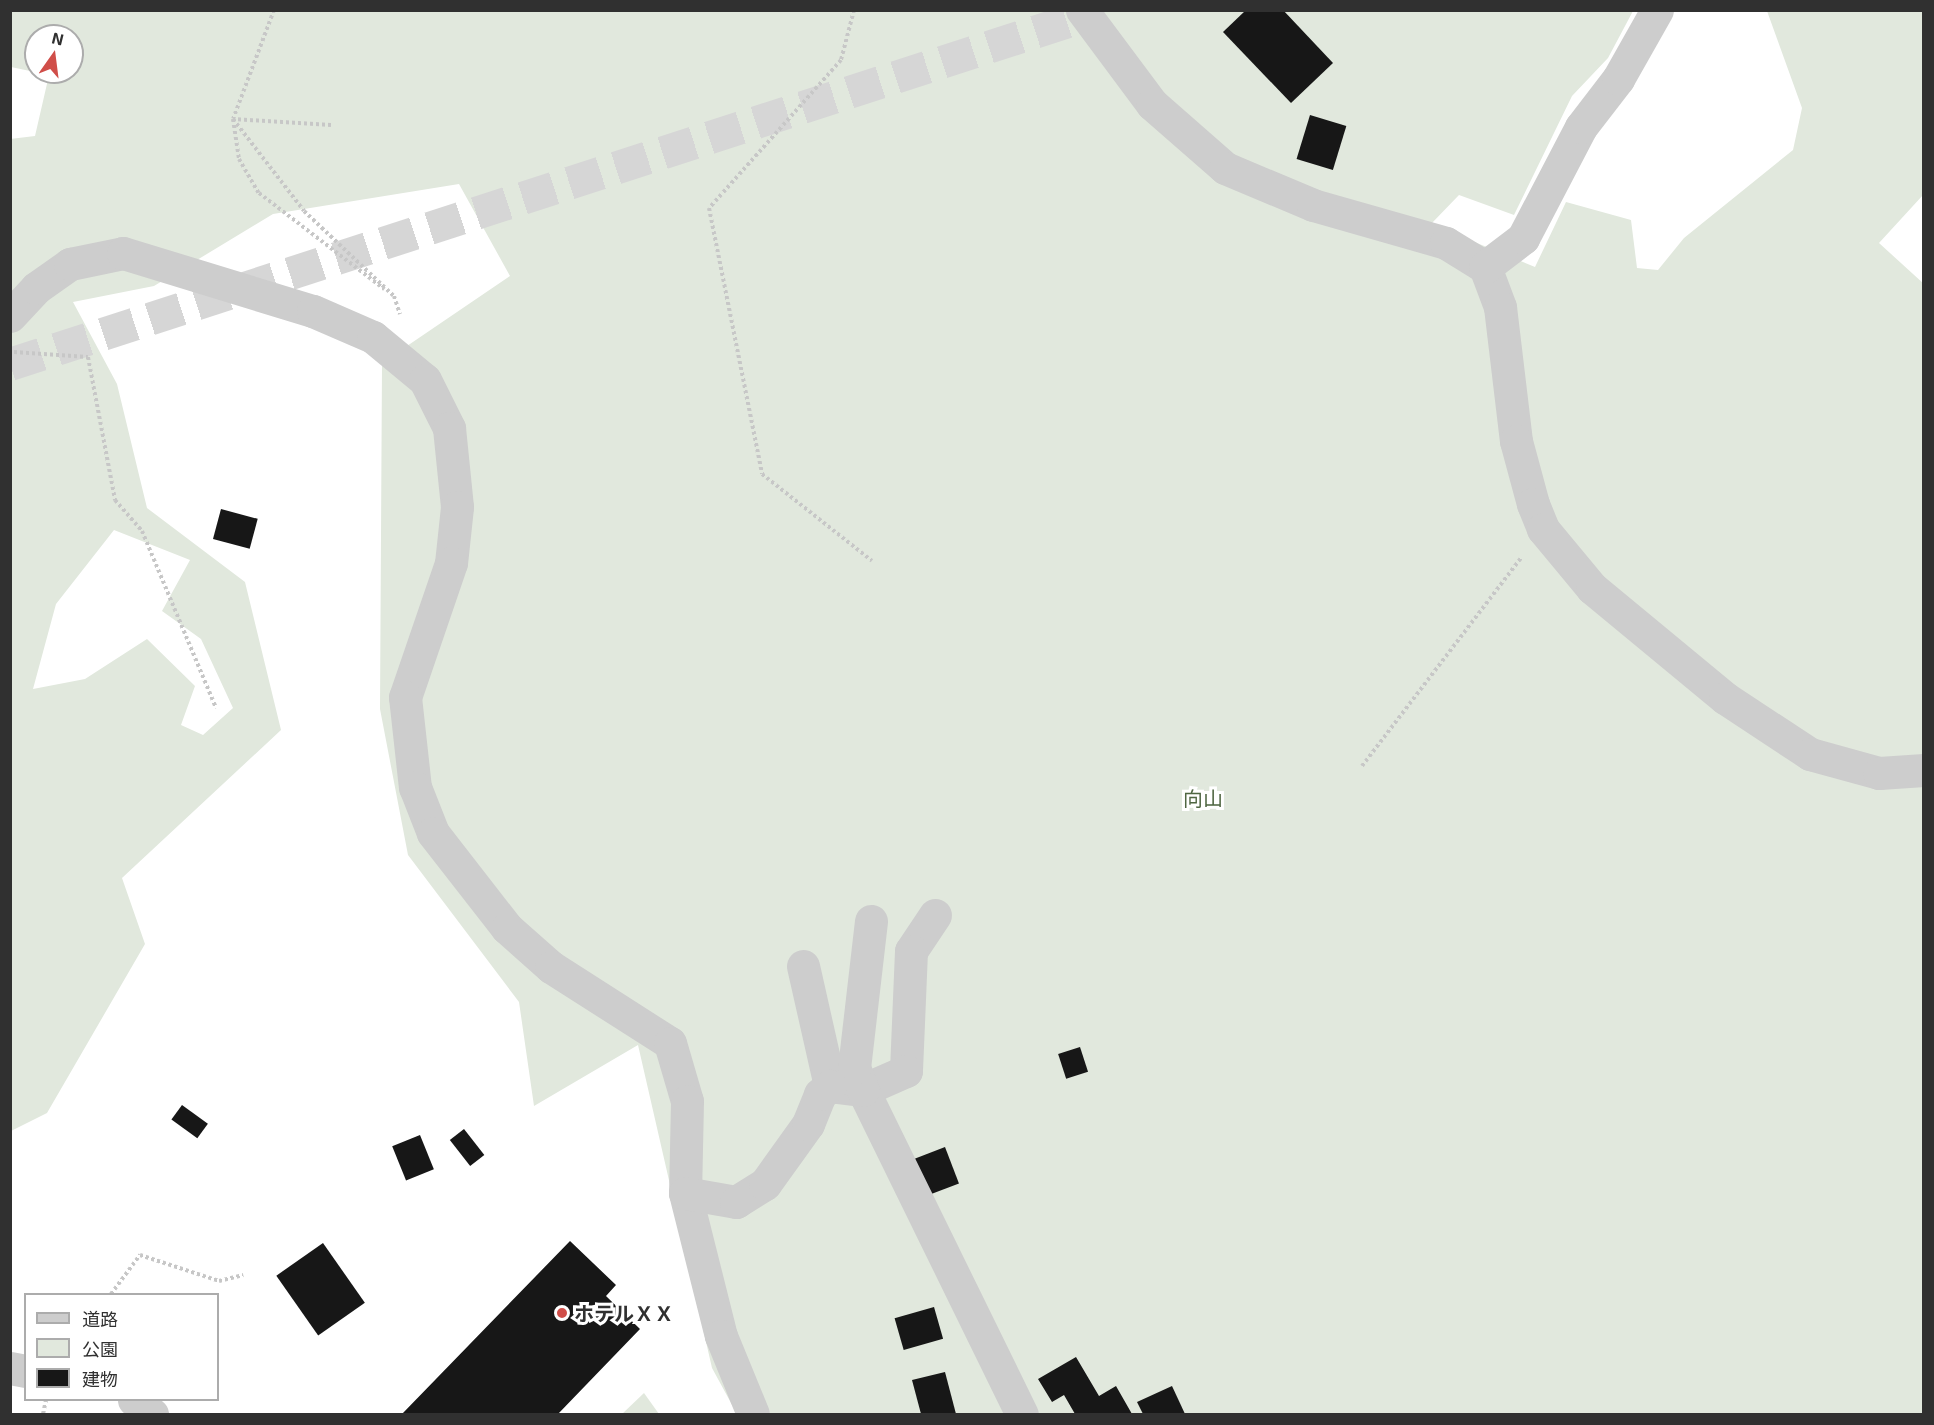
<!DOCTYPE html>
<meta charset="utf-8">
<style>
body{margin:0}
#map{position:relative;width:1934px;height:1425px;overflow:hidden;background:#fff;font-family:"Exo 2","Noto Sans JP",sans-serif}
div>[style]{position:absolute}
[style*='--x']{left:calc(var(--x)*1px);top:calc(var(--y)*1px);width:calc(var(--w)*1px);rotate:calc(var(--a)*1deg)}
.green>*{inset:0;background:#e1e8dd}
.building>*{inset:0;background:#171717;transform-origin:0 0}
.minor-tunnel>*{height:33px;margin-top:-16.5px;transform-origin:0;background:repeating-linear-gradient(90deg,#d6d6d6 0 33px,transparent 0 49px)}
.path>*{height:4px;margin-top:-2px;transform-origin:0;background:repeating-linear-gradient(90deg,#c7c7c7 0 3px,transparent 0 6px)}
.minor>*{height:33px;margin:-16.5px;padding:0 16.5px;transform-origin:16.5px;border-radius:16.5px;background:#cdcdcd}
.dots>*{width:16px;height:16px;translate:-50% -50%;box-sizing:border-box;border:3px solid #fff;border-radius:50%}
span{translate:-50% -50%;white-space:nowrap;text-align:center;line-height:1.15;-webkit-text-stroke:6px #fff;paint-order:stroke}
.park-label{font-size:20px;color:#4f6642}
.poi-label{font-size:20px;color:#303030;font-weight:700}
.left{translate:0 -50%;text-align:left}
.frame{position:absolute;inset:0;border:12px solid #303030;pointer-events:none}
.legend{position:absolute;left:24px;top:1293px;width:195px;height:108px;box-sizing:border-box;background:#fff;border:2px solid #acacac;margin:0;padding:8px 10px;list-style:none;font-size:18px;color:#303030}
.legend li{display:flex;align-items:center;gap:12px;height:30px}
.legend b{width:30px;border:2px solid #acacac}
.north{position:absolute;left:24px;top:24px;width:60px;height:60px;box-sizing:border-box;background:#fff;border:2px solid #acacac;border-radius:50%;rotate:14deg;font-size:16px;font-weight:700;line-height:24px;text-align:center;color:#303030}
.north::after{content:'';display:block;margin:auto;width:21px;height:27px;background:#d04e49;clip-path:polygon(50% 0,100% 100%,50% 72%,0 100%)}
</style>
<div id="map">
<div class="green">
<i style="clip-path:polygon(evenodd,11px 11px,1633px 11px,1608px 58px,1572px 96px,1514px 215px,1459px 195px,1431px 224px,1535px 267px,1566px 202px,1631px 220px,1637px 268px,1658px 270px,1684px 238px,1793px 150px,1802px 108px,1767px 11px,1923px 11px,1923px 195px,1879px 243px,1924px 284px,1923px 1414px,737px 1414px,712px 1368px,638px 1045px,534px 1106px,519px 1002px,408px 855px,380px 709px,382px 363px,510px 276px,459px 184px,273px 214px,154px 286px,73px 302px,117px 384px,147px 508px,245px 582px,281px 730px,122px 878px,145px 944px,47px 1113px,11px 1131px,10px 139px,35px 136px,49px 75px,11px 67px,11px 11px,36px 36px,72px 36px,72px 72px,36px 72px,36px 36px,11px 11px,114px 530px,190px 560px,162px 611px,201px 639px,233px 708px,203px 735px,181px 725px,195px 686px,147px 639px,85px 679px,33px 689px,56px 604px,114px 530px)"></i>
<i style="clip-path:polygon(644px 1393px,659px 1414px,622px 1414px)"></i>
</div>
<div class="building">
<i style="clip-path:polygon(1246px 10px,1283px 10px,1333px 63px,1291px 103px,1223px 32px)"></i>
<i style="left:1310px;top:115px;width:38px;height:46px;rotate:17deg"></i>
<i style="left:221px;top:509px;width:38px;height:31px;rotate:15deg"></i>
<i style="left:1080px;top:1047px;width:26px;height:23px;rotate:72deg"></i>
<i style="left:182px;top:1105px;width:32px;height:18px;rotate:36deg"></i>
<i style="left:464px;top:1129px;width:33px;height:18px;rotate:52deg"></i>
<i style="left:420px;top:1135px;width:37px;height:30px;rotate:68deg"></i>
<i style="left:945px;top:1147px;width:39px;height:36px;rotate:69deg"></i>
<i style="clip-path:polygon(570px 1241px,616px 1285px,606px 1296px,640px 1329px,558px 1414px,402px 1414px)"></i>
<i style="left:323px;top:1243px;width:73px;height:57px;rotate:55deg"></i>
<i style="left:934px;top:1307px;width:33px;height:41px;rotate:74deg"></i>
<i style="clip-path:polygon(1076px 1357px,1099px 1396px,1116px 1386px,1132px 1414px,1075px 1414px,1064px 1395px,1052px 1402px,1038px 1379px)"></i>
<i style="clip-path:polygon(945px 1372px,956px 1414px,921px 1414px,912px 1380px)"></i>
<i style="clip-path:polygon(1172px 1386px,1185px 1414px,1143px 1414px,1137px 1402px)"></i>
</div>
<div class="minor-tunnel">
<i style="--x:10;--y:364;--w:1148;--a:-17.96"></i>
</div>
<div class="path">
<i style="--x:274;--y:10;--w:116;--a:110.6"></i>
<i style="--x:233;--y:119;--w:116;--a:52.3"></i>
<i style="--x:304;--y:211;--w:124;--a:43.4"></i>
<i style="--x:394;--y:296;--w:19;--a:72"></i>
<i style="--x:854;--y:10;--w:52;--a:104.6"></i>
<i style="--x:841;--y:60;--w:198;--a:131.7"></i>
<i style="--x:709;--y:208;--w:271;--a:78.7"></i>
<i style="--x:762;--y:474;--w:140;--a:38.3"></i>
<i style="--x:331;--y:125;--w:98;--a:-176.5"></i>
<i style="--x:233;--y:119;--w:40;--a:81.5"></i>
<i style="--x:239;--y:159;--w:39;--a:60"></i>
<i style="--x:259;--y:193;--w:158;--a:37.5"></i>
<i style="--x:14;--y:352;--w:74;--a:3.9"></i>
<i style="--x:88;--y:357;--w:146;--a:79.3"></i>
<i style="--x:115;--y:500;--w:41;--a:48.9"></i>
<i style="--x:142;--y:531;--w:192;--a:67.3"></i>
<i style="--x:1362;--y:766;--w:263;--a:-52.6"></i>
<i style="--x:111;--y:1294;--w:49;--a:-53.4"></i>
<i style="--x:140;--y:1255;--w:83;--a:18.2"></i>
<i style="--x:219;--y:1281;--w:25;--a:-14"></i>
<i style="--x:43;--y:1414;--w:14;--a:-78"></i>
</div>
<div class="minor">
<i style="--x:1082;--y:10;--w:117;--a:53.3"></i>
<i style="--x:1152;--y:104;--w:97;--a:41.2"></i>
<i style="--x:1225;--y:168;--w:95;--a:22.8"></i>
<i style="--x:1313;--y:205;--w:138;--a:15.9"></i>
<i style="--x:1446;--y:243;--w:46;--a:31.6"></i>
<i style="--x:1485;--y:267;--w:43;--a:69.4"></i>
<i style="--x:1500;--y:307;--w:135;--a:83.2"></i>
<i style="--x:1516;--y:441;--w:65;--a:74.9"></i>
<i style="--x:1533;--y:504;--w:27;--a:68"></i>
<i style="--x:1543;--y:529;--w:77;--a:50.3"></i>
<i style="--x:1592;--y:588;--w:173;--a:39.6"></i>
<i style="--x:1725;--y:698;--w:102;--a:33.4"></i>
<i style="--x:1810;--y:754;--w:72;--a:15.4"></i>
<i style="--x:1879;--y:773;--w:45;--a:-3.8"></i>
<i style="--x:1485;--y:267;--w:48;--a:-37.3"></i>
<i style="--x:1523;--y:238;--w:125;--a:-62.4"></i>
<i style="--x:1581;--y:127;--w:61;--a:-52.4"></i>
<i style="--x:1618;--y:79;--w:79;--a:-60.5"></i>
<i style="--x:10;--y:316;--w:38;--a:-47"></i>
<i style="--x:36;--y:288;--w:42;--a:-35.2"></i>
<i style="--x:70;--y:264;--w:54;--a:-11.7"></i>
<i style="--x:123;--y:253;--w:199;--a:17"></i>
<i style="--x:313;--y:311;--w:65;--a:23.4"></i>
<i style="--x:373;--y:337;--w:67;--a:39.6"></i>
<i style="--x:425;--y:380;--w:54;--a:63.4"></i>
<i style="--x:449;--y:428;--w:79;--a:84.2"></i>
<i style="--x:457;--y:507;--w:56;--a:96.1"></i>
<i style="--x:451;--y:563;--w:142;--a:108.9"></i>
<i style="--x:405;--y:697;--w:91;--a:83.7"></i>
<i style="--x:415;--y:787;--w:49;--a:68.6"></i>
<i style="--x:433;--y:833;--w:120;--a:52.1"></i>
<i style="--x:507;--y:928;--w:59;--a:41.6"></i>
<i style="--x:551;--y:967;--w:141;--a:32.6"></i>
<i style="--x:670;--y:1043;--w:60;--a:73.7"></i>
<i style="--x:687;--y:1101;--w:92;--a:91.2"></i>
<i style="--x:685;--y:1193;--w:147;--a:75.9"></i>
<i style="--x:721;--y:1336;--w:84;--a:67.7"></i>
<i style="--x:935;--y:915;--w:43;--a:123.7"></i>
<i style="--x:911;--y:951;--w:120;--a:92.4"></i>
<i style="--x:906;--y:1071;--w:47;--a:156.2"></i>
<i style="--x:863;--y:1090;--w:361;--a:63.9"></i>
<i style="--x:803;--y:966;--w:123;--a:77.3"></i>
<i style="--x:830;--y:1086;--w:33;--a:7"></i>
<i style="--x:863;--y:1090;--w:24;--a:-112"></i>
<i style="--x:854;--y:1068;--w:148;--a:-83.4"></i>
<i style="--x:685;--y:1193;--w:52;--a:10"></i>
<i style="--x:736;--y:1202;--w:34;--a:-32"></i>
<i style="--x:765;--y:1184;--w:74;--a:-54.4"></i>
<i style="--x:808;--y:1124;--w:32;--a:-68"></i>
<i style="--x:820;--y:1094;--w:13;--a:-39"></i>
<i style="--x:10;--y:1368;--w:16;--a:11"></i>
<i style="--x:134;--y:1400;--w:23;--a:38"></i>
</div>
<div class="dots">
<i style="left:562px;top:1313px;background:#d04e49"></i>
</div>
<div class="park-label">
<span style="left:1203px;top:798px">向山</span>
</div>
<div class="poi-label">
<span class="left" style="left:574px;top:1313px">ホテルＸＸ</span>
</div>
<div class="frame"></div>
<ul class="legend">
<li><b style="height:8px;background:#cdcdcd"></b>道路</li>
<li><b style="height:16px;background:#e1e8dd"></b>公園</li>
<li><b style="height:16px;background:#171717"></b>建物</li>
</ul>
<div class="north">N</div>
</div>
